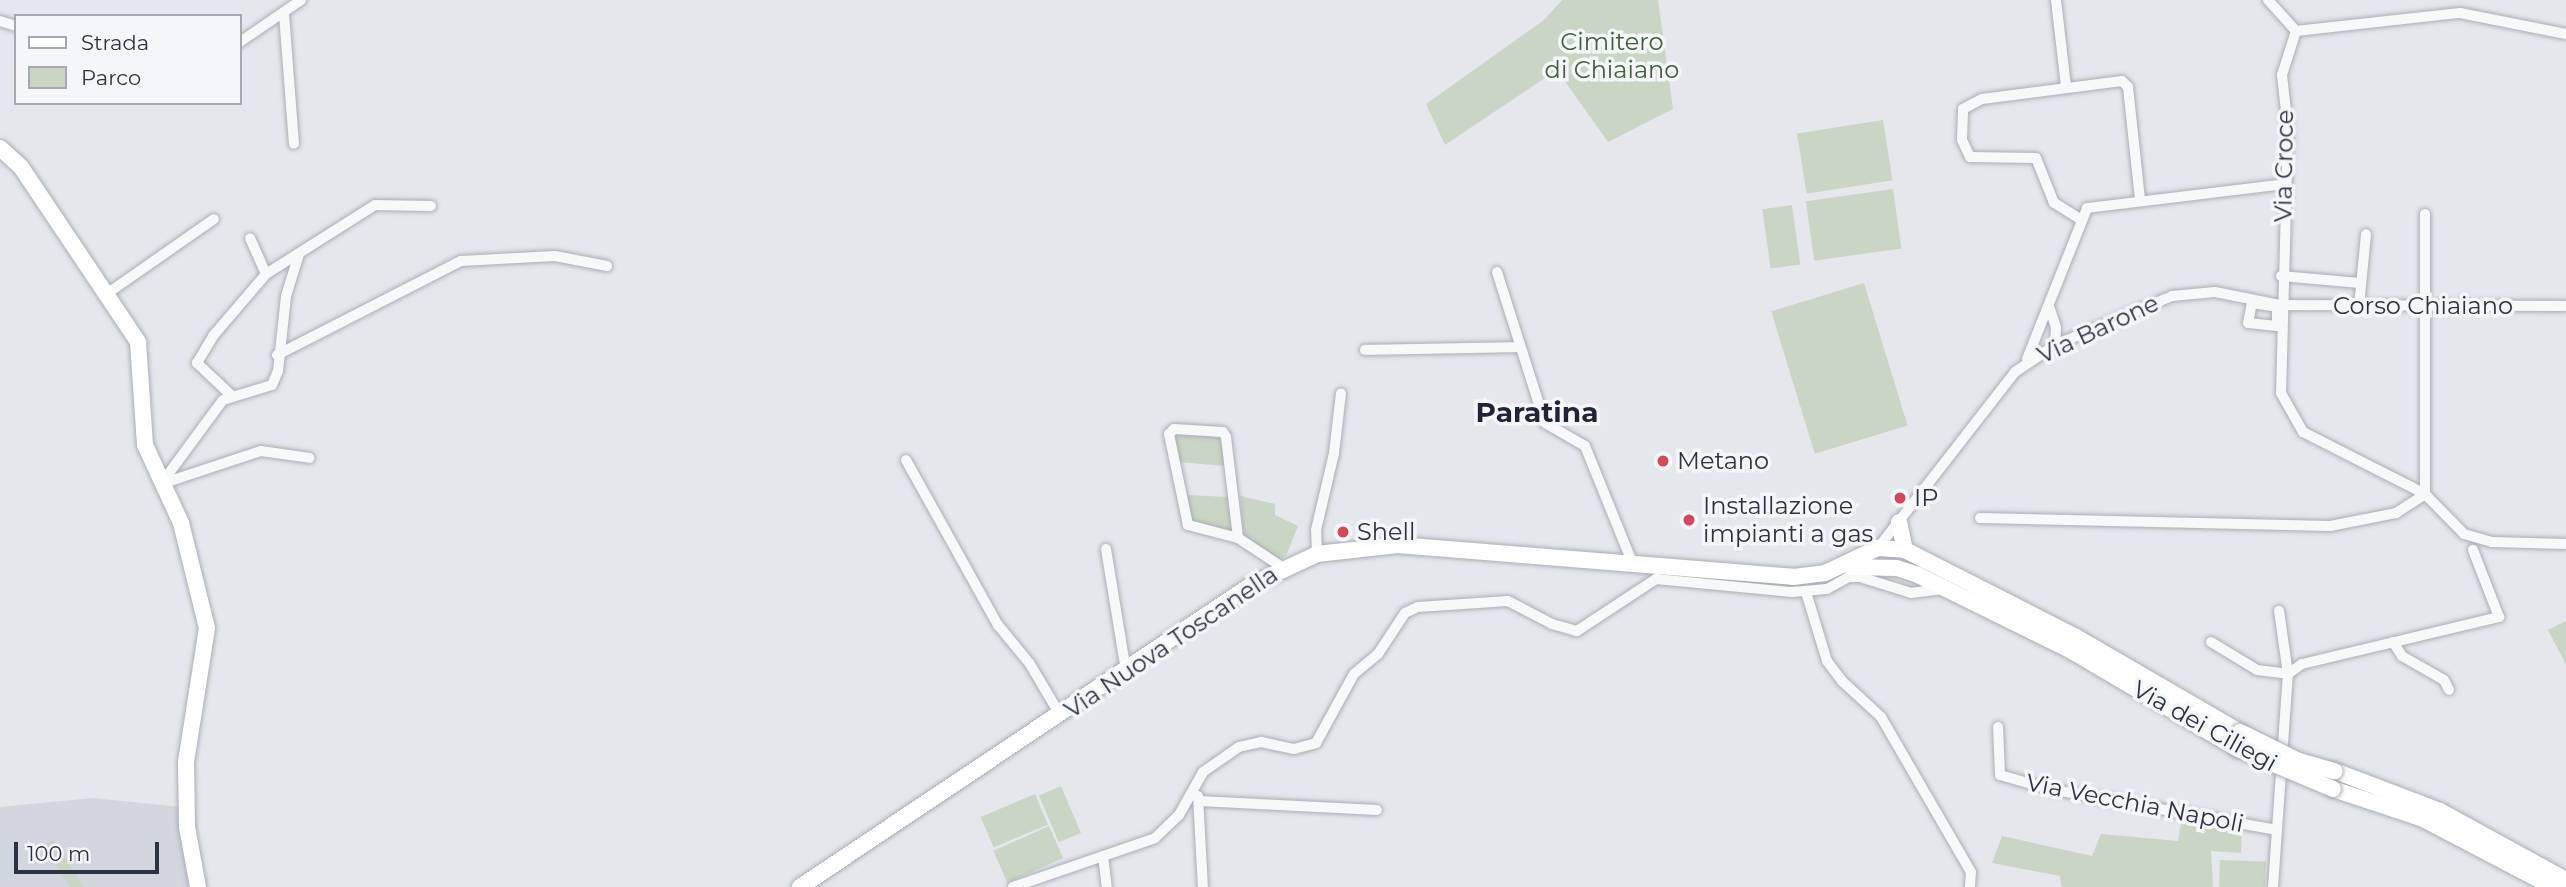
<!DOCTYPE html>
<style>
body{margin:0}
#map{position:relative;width:2566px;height:887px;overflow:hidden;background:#e4e7ec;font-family:Montserrat,sans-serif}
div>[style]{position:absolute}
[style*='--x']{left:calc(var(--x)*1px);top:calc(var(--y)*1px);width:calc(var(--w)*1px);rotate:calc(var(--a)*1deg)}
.built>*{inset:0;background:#d2d6de}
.green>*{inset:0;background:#c9d6c5;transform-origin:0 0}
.roads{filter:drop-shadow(0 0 2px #a9aeb7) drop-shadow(0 0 2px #a9aeb7)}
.street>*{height:10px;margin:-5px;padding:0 5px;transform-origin:5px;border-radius:5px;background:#f7f8fa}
.secondary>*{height:16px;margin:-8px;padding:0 8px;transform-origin:8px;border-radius:8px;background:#fff}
.bridges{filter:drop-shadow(0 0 2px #a9aeb7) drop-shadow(0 0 2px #a9aeb7)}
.secondary-bridge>*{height:16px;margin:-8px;padding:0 8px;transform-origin:8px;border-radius:8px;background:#fff}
.dots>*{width:19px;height:19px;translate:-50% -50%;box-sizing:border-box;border:4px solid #f4f6f9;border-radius:50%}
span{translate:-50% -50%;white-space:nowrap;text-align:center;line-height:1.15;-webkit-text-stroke:7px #f4f6f9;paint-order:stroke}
.park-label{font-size:24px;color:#3f6138}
.street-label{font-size:24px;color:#2b3445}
.poi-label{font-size:24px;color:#2b3445}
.left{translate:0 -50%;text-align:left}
.quarter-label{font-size:28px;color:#1d2536;font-weight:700}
.legend{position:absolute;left:14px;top:14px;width:228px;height:91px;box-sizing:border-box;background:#f4f6f9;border:2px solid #a4a8b1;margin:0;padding:9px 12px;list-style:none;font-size:21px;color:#2b3445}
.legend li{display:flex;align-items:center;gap:14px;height:35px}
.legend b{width:35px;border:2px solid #a4a8b1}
.scale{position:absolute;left:14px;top:842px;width:145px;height:32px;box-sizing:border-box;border:4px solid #2b3445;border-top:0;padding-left:9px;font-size:21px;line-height:24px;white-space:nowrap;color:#2b3445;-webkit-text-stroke:5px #f4f6f9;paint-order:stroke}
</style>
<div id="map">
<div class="built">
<i style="clip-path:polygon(93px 798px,181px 807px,195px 887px,0 887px,0 807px)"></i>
</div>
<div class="green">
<i style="clip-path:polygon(1562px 0,1658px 0,1673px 109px,1608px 142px,1557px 70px,1445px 145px,1426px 104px,1544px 20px)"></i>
<i style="left:1883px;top:120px;width:61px;height:87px;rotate:81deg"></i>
<i style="left:1893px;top:189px;width:60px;height:88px;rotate:82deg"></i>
<i style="left:1792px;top:205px;width:60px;height:30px;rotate:82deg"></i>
<i style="left:1864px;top:283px;width:149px;height:97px;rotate:73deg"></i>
<i style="clip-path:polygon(1174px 434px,1221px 437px,1224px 466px,1178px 462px)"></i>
<i style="clip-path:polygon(1186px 495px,1228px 497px,1232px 536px,1192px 526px)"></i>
<i style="clip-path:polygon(1240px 496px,1275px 504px,1275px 515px,1298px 526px,1286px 556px,1279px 559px,1244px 538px)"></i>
<i style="clip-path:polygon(2566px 621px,2566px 665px,2548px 630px)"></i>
<i style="left:1061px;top:786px;width:51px;height:24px;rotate:67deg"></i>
<i style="left:1035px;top:794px;width:33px;height:59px;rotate:67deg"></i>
<i style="clip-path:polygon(2182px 817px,2242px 827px,2241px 853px,2211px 851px,2213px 887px,2065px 887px,2061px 886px,2060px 876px,1992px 863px,2002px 836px,2092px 856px,2101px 834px,2178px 841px)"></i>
<i style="left:1049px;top:826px;width:35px;height:61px;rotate:66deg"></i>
<i style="clip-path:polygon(53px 839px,84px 887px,70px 887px,43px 846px)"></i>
<i style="left:2220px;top:860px;width:46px;height:27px;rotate:2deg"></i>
</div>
<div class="roads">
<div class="street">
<i style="--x:2056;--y:0;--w:88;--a:83.4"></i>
<i style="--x:2268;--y:0;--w:42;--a:47.9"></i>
<i style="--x:284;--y:14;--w:130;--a:85.6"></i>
<i style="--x:0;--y:21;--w:17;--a:17"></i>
<i style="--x:2296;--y:31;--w:46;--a:107.7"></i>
<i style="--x:2282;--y:75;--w:54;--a:83.7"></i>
<i style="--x:2288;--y:129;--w:264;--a:91.5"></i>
<i style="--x:2281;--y:393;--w:45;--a:60.6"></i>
<i style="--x:2303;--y:432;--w:137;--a:26.9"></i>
<i style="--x:2425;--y:494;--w:56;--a:45.7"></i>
<i style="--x:2464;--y:534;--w:29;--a:16"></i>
<i style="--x:2492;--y:542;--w:74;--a:1.5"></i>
<i style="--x:2296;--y:31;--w:165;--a:-6.3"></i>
<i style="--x:2460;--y:13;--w:108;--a:11.2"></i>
<i style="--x:240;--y:42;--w:74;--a:-34.5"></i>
<i style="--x:2080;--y:219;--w:31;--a:-148"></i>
<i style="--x:2054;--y:203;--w:48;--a:-111.8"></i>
<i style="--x:2036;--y:158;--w:66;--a:-179.1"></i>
<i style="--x:1970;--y:157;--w:19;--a:-115"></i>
<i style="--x:1962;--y:140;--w:31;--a:-88"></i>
<i style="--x:1963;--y:109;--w:21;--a:-28"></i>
<i style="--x:1982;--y:99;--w:141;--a:-7.3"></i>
<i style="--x:2122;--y:81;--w:8;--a:45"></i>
<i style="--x:2128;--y:87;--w:113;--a:83.9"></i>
<i style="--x:1497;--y:272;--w:158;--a:72.4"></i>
<i style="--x:1545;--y:423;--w:46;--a:29.9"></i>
<i style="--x:1585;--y:446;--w:127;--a:67.9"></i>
<i style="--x:266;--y:274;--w:129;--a:-32.3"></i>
<i style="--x:375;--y:205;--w:56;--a:1"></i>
<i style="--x:2281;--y:276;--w:79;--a:5.1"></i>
<i style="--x:108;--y:293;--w:129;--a:-34.9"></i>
<i style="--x:2252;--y:303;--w:25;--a:9"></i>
<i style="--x:2277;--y:307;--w:19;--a:90"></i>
<i style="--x:2277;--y:326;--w:29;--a:-174"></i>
<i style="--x:2248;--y:323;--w:20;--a:-79"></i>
<i style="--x:2359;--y:306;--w:72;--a:-84.4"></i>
<i style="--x:2050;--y:309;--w:19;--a:72"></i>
<i style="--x:2056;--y:327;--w:18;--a:93"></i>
<i style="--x:1365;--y:350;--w:155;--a:-1.1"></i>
<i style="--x:277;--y:355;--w:207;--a:-27.1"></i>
<i style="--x:461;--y:261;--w:94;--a:-3"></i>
<i style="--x:555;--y:256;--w:53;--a:10.9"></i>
<i style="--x:2027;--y:359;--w:162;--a:-68.3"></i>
<i style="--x:2087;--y:208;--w:198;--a:-6.9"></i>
<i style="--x:231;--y:395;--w:47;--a:-136.7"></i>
<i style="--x:197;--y:363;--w:31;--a:-59"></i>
<i style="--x:213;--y:336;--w:82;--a:-49.5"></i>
<i style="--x:266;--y:274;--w:39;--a:-114"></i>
<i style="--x:1174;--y:429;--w:49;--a:3.5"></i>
<i style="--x:1223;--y:432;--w:6;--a:59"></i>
<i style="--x:1226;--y:437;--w:102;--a:83.2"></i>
<i style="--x:1238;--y:538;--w:52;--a:-165.4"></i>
<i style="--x:1188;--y:525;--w:93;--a:-101.8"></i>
<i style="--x:1169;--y:434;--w:7;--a:-45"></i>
<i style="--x:906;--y:460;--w:189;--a:60.9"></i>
<i style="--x:998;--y:625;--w:50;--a:50.6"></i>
<i style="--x:1030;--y:664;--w:59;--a:59.5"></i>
<i style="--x:161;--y:484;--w:104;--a:-53.6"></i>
<i style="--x:223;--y:400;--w:51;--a:-17"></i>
<i style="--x:272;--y:385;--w:15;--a:-67"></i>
<i style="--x:278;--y:371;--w:75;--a:-83.9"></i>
<i style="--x:286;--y:296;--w:44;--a:-72.8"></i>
<i style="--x:161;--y:484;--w:105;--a:-18.3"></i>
<i style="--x:261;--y:451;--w:49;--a:8.1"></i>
<i style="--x:1980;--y:518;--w:350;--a:1.3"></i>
<i style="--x:2330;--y:526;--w:67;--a:-11.1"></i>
<i style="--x:2396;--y:513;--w:35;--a:-33"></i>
<i style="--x:2425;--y:494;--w:280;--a:-90"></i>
<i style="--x:1238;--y:538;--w:53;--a:33.4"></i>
<i style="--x:1878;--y:548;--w:223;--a:-52.1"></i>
<i style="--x:2015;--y:372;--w:48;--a:-34"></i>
<i style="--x:2055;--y:345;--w:127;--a:-22.7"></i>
<i style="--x:2172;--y:296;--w:43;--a:-5.3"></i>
<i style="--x:2215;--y:292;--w:66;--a:11.3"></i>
<i style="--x:2280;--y:305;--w:286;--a:0.2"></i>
<i style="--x:1106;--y:549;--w:124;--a:80.7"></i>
<i style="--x:1317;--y:554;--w:24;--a:-92"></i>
<i style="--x:1316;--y:530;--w:79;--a:-76.8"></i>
<i style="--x:1334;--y:453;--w:60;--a:-83.3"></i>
<i style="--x:1806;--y:592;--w:72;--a:73.1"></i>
<i style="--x:1827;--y:661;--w:25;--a:53"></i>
<i style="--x:1842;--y:681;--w:53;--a:42.7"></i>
<i style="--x:1881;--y:717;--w:179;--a:59.9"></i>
<i style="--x:1971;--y:872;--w:15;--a:94"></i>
<i style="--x:2211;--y:642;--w:54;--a:31.3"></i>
<i style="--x:2257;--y:670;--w:31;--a:7"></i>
<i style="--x:2288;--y:674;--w:17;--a:-36"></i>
<i style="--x:2302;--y:664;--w:203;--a:-13.4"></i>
<i style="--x:2499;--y:617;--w:72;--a:-111.2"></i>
<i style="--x:2393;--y:642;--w:17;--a:57"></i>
<i style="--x:2402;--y:656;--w:48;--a:29.7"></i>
<i style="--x:2444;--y:680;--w:11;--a:63"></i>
<i style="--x:1998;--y:727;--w:48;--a:87.6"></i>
<i style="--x:2000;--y:775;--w:51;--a:15.9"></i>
<i style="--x:2049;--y:789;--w:231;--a:10.2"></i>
<i style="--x:1198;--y:796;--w:91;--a:86.9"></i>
<i style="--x:1199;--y:801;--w:178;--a:2.9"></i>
<i style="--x:1103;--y:856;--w:31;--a:83"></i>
<i style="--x:1013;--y:887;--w:150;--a:-19"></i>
<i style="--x:1155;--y:838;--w:33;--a:-44"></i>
<i style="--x:1179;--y:815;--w:49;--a:-60.8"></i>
<i style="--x:1203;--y:772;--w:44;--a:-34.8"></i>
<i style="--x:1239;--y:747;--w:23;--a:-13"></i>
<i style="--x:1261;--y:742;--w:34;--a:12"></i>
<i style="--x:1294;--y:749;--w:23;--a:-15"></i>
<i style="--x:1316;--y:743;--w:79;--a:-61.2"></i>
<i style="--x:1354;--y:674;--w:31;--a:-40"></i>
<i style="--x:1378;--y:654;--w:49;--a:-56.6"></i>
<i style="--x:1405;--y:613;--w:14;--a:-25"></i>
<i style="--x:1418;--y:607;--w:90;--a:-3.8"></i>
<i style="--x:1508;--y:601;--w:50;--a:27.6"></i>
<i style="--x:1552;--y:624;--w:26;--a:16"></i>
<i style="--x:1577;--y:631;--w:95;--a:-33.4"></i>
<i style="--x:1656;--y:579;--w:137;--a:5.5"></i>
<i style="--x:1792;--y:592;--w:35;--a:-5"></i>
<i style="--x:1827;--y:589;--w:25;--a:-29"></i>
<i style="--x:1849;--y:577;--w:11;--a:0"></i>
<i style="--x:1860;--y:577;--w:53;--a:17.4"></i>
<i style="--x:1911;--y:593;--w:34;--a:-7"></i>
<i style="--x:2273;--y:887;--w:214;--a:-86"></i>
<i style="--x:2288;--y:674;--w:64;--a:-98.1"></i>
</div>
<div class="secondary">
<i style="--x:0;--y:148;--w:28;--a:42"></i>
<i style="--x:21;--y:167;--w:211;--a:56.2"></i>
<i style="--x:138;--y:342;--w:103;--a:86.1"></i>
<i style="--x:145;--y:445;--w:86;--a:65.2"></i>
<i style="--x:181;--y:523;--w:108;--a:76.1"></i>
<i style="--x:207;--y:628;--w:136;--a:98.9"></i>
<i style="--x:186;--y:762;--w:65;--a:89.1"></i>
<i style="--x:187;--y:827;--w:61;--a:79.6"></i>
<i style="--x:1899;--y:522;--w:29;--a:78"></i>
<i style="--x:1878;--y:548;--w:27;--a:4"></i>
<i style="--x:1905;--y:550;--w:75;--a:26.9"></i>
<i style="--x:1972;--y:584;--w:117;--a:27"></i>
<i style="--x:2076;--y:637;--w:190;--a:30.1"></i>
<i style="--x:1851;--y:567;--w:46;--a:1.2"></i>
<i style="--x:1897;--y:568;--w:22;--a:18"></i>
<i style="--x:1918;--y:575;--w:169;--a:26.3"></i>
<i style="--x:2070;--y:650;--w:195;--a:30.5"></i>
<i style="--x:2335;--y:771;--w:112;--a:20.9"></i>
<i style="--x:2440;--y:811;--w:144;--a:28.7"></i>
<i style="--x:2333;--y:789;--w:95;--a:18.4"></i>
<i style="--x:2423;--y:819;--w:147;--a:27.6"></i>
<i style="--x:800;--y:887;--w:545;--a:-33.78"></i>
<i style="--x:1253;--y:584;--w:71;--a:-25.1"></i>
<i style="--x:1317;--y:554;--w:81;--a:-6.3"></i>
<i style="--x:1398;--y:545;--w:396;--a:4.6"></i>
<i style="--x:1793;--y:577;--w:32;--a:-7"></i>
<i style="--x:1825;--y:573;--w:59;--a:-25.3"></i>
</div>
</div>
<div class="bridges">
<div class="secondary-bridge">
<i style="--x:2240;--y:732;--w:66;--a:26.2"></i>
<i style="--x:2299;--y:761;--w:37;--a:16"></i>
<i style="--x:2238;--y:749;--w:103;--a:22.8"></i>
</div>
</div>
<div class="dots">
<i style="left:1663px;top:461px;background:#d1495b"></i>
<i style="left:1900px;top:498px;background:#d1495b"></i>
<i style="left:1689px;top:520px;background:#d1495b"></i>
<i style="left:1343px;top:532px;background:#d1495b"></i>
</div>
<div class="park-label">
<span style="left:1612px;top:56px">Cimitero<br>di Chiaiano</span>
</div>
<div class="street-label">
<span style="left:2284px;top:166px;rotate:-89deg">Via Croce</span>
<span style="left:2423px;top:306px">Corso Chiaiano</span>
<span style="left:2098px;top:329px;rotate:-25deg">Via Barone</span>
<span style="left:1171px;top:642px;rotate:-34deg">Via Nuova Toscanella</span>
<span style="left:2205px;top:726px;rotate:29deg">Via dei Ciliegi</span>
<span style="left:2135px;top:803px;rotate:11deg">Via Vecchia Napoli</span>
</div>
<div class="poi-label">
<span class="left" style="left:1677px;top:461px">Metano</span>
<span class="left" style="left:1914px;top:498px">IP</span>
<span class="left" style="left:1703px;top:520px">Installazione<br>impianti a gas</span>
<span class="left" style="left:1357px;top:532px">Shell</span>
</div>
<div class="quarter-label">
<span style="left:1537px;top:412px">Paratina</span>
</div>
<ul class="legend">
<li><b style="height:9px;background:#fff"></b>Strada</li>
<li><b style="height:19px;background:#c9d6c5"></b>Parco</li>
</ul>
<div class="scale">100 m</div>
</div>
